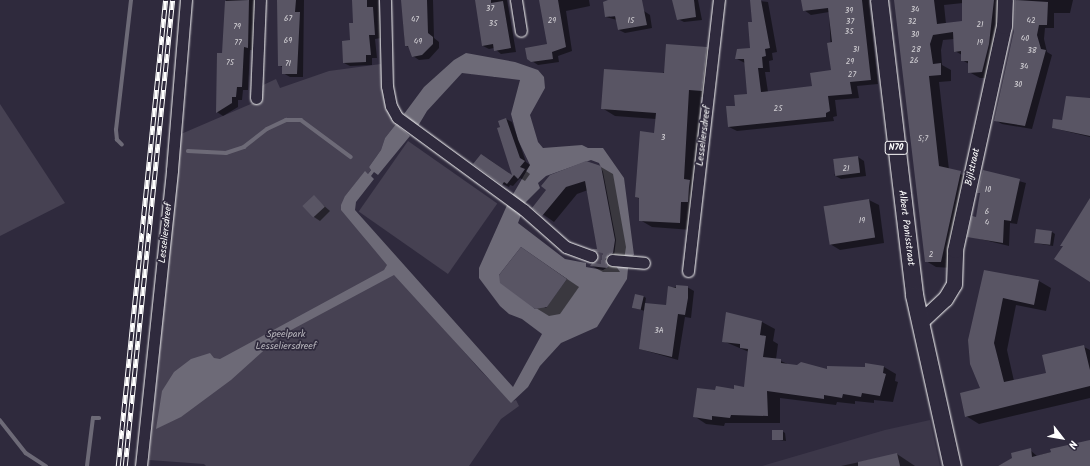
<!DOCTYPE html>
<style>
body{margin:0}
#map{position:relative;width:1090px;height:466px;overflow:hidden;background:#2f2a3d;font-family:Kalam,sans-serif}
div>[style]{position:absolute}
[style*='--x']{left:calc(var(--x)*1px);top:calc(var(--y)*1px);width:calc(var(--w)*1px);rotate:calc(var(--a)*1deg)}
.built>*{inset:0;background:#3c3749}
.green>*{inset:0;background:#464152;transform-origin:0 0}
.water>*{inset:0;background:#6d6a77}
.shadow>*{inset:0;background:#0007}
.stream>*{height:3.5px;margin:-1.75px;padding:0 1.75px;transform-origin:1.75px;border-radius:1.75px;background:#6d6a77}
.building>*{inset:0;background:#595564;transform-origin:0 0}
.street-tunnel>*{height:11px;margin-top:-5.5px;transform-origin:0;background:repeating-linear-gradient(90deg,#443f50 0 11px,transparent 0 16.5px)}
.roads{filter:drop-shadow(0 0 1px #fff) drop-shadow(0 0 1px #fff)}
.street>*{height:11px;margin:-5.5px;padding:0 5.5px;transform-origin:5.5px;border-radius:5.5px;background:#2f2a3d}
.secondary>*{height:15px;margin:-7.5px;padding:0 7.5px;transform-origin:7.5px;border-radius:7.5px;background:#2f2a3d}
.primary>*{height:17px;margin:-8.5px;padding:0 8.5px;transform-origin:8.5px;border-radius:8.5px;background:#2f2a3d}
.rail>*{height:4.5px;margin-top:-2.25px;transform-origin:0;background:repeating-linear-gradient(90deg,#2f2a3d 0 9px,#fff 0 18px);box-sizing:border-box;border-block:1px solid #fff}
span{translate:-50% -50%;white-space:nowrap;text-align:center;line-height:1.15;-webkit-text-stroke:3.5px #2f2a3d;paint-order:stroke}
.number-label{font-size:8px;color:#d6d4d8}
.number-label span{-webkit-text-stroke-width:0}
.shield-label span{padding:1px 3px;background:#2f2a3d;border:1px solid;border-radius:3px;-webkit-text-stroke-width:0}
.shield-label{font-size:9px;color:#fff;font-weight:700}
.street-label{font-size:10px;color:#fff}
.park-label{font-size:10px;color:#b5b3ba}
.north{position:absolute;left:1042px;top:418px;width:40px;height:40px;-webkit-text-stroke:3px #2f2a3d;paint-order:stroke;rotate:121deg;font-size:11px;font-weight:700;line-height:16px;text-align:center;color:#fff}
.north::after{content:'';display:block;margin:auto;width:14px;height:18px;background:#fff;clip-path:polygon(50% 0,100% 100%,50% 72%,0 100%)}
</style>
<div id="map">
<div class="built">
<i style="clip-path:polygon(930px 420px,940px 466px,762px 466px,885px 430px)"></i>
</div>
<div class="green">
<i style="clip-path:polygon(381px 64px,383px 87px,396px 124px,385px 138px,381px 150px,369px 167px,371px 169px,368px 174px,365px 172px,345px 196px,367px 241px,480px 370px,511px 402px,516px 400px,519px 406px,501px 419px,469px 466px,206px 466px,204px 464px,149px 460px,181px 134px,260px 100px,261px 86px,276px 79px,280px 88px,329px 71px)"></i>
<i style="clip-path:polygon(0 104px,65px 203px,0 236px)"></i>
<i style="left:408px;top:141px;width:109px;height:86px;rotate:35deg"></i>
</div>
<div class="water">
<i style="clip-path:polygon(evenodd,466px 53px,515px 62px,538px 70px,544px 77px,545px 88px,530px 115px,538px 142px,543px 148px,582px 145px,588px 148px,603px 148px,624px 178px,634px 255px,629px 258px,627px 279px,597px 327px,561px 343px,540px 366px,528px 387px,511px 403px,394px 275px,280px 336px,231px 380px,181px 417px,156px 429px,162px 391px,174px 372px,191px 359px,210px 353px,214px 358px,220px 359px,384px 270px,387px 265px,341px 210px,341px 205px,345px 196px,365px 171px,368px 174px,371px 170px,369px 167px,381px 150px,385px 138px,396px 124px,410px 136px,378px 175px,374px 172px,371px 176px,374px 179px,356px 202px,355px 210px,513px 387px,542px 334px,522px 319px,509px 314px,500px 306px,479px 278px,479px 268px,508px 203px,530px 165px,518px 140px,511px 114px,520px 80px,462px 73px,427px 111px,418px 126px,404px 114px,424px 87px,454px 60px,466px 53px,591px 160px,599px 163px,603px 172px,616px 240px,613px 264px,603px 270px,586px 267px,586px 263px,565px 259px,518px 223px,521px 215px,516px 212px,540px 188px,538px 183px,546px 176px,591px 160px,466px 53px,521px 247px,567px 279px,546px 308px,542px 306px,535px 309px,499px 275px,521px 247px)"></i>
</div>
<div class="shadow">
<i style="clip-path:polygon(226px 0,255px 0,254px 50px,250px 50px,248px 90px,243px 90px,242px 100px,238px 100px,238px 107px,223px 116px,217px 112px,218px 54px,223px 54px)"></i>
<i style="clip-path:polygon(279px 0,304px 0,303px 77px,290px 77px,283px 73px,283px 68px,279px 65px)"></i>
<i style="clip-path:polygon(353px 0,378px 0,381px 38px,375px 39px,377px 58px,372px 58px,372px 65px,350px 66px,344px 63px,354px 24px)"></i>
<i style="clip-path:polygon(402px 0,433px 0,434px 38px,439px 42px,439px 48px,429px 59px,419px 60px,413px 56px,410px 48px,405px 45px)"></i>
<i style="clip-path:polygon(478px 0,507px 0,516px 52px,501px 54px,494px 48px,489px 49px,483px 46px)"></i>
<i style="clip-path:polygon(540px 0,589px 0,590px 6px,566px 11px,572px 51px,558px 56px,559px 62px,538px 65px,532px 61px,548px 45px)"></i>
<i style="clip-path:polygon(evenodd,609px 0,637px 0,644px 11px,650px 15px,652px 28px,625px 33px,619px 30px,617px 20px,606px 17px,609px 0,610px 15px,620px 16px,610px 17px,610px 15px)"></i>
<i style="clip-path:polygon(675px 0,698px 0,702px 20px,684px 22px,678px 19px)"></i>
<i style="clip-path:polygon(751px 0,768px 2px,777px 52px,772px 53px,773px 60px,769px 61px,770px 72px,765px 72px,768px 92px,813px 87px,832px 71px,829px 12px,811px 15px,804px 10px,812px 0,869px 0,878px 84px,857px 86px,859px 98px,835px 100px,837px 116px,833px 117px,834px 121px,737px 131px,729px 127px,736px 107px,748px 95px,745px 63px,737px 59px,751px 49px,753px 22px)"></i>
<i style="clip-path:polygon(evenodd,896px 0,1003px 0,993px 78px,980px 78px,969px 72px,969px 64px,962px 60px,962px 55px,955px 51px,954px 39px,943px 40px,941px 50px,942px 65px,951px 70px,951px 81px,939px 82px,949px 170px,971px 178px,952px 268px,936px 267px,926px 261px,896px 0,963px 3px,963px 22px,946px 24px,944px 5px,963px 3px)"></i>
<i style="clip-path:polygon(1016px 0,1073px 0,1070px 13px,1054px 13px,1054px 28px,1045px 28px,1044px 39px,1047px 52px,1052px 55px,1032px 129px,1002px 124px,995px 120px,1015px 31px)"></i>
<i style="clip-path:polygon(706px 48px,719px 56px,714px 97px,701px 97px,692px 230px,652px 227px,640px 220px,640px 199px,636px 197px,655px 134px,656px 119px,615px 116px,602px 108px)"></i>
<i style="clip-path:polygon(1090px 99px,1090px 137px,1053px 128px,1063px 121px)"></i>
<i style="clip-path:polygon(506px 119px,512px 122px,526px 162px,530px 165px,526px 171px,530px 174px,525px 181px,520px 178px,513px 186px,510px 185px,509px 187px,503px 184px,487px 158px,513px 176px,498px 129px)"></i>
<i style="clip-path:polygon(858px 157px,864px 161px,866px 176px,841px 179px,834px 175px)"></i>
<i style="clip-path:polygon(601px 167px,613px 174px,626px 247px,624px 260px,616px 266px,620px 272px,603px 272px,592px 266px,599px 255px,588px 190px,577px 194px,554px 222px,534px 208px,547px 190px)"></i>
<i style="clip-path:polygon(983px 171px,1026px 183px,1017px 224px,1010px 223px,1009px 246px,968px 236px,977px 218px,981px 194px,978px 192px)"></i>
<i style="clip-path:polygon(314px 197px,330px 211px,320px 221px,314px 217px)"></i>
<i style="clip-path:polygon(869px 200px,879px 205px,884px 243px,840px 250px,830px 244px,825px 206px)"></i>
<i style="clip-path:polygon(1052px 232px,1055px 234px,1053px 246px,1035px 243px)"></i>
<i style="clip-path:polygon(521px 248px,579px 287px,560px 314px,549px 316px,536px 308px)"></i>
<i style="clip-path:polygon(985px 271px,1039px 281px,1051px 288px,1046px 311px,1016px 305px,1007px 350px,1014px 381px,1047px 374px,1084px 347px,1090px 350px,1090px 398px,979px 424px,966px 416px,981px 389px)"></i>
<i style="clip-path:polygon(669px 287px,687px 287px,694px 291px,691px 318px,685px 317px,678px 360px,640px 349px,645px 311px,634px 308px,643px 296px,646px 298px,645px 304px,666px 307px)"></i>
<i style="clip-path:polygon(727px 313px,762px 322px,775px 329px,773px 341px,778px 344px,776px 359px,790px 365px,828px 371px,884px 367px,896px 374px,895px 381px,898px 382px,893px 402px,874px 400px,874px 403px,855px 401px,855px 404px,837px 402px,836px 405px,780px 398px,780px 423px,725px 423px,724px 426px,706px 424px,694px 416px,716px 391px,745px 388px,749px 352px,723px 341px)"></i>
<i style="clip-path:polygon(782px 431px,785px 433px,786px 441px,773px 439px)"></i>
<i style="clip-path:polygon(1090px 441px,1090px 466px,998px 466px,1030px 450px,1037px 456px)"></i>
<i style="clip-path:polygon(897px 454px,915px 466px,841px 466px)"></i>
</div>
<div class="stream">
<i style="--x:122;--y:145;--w:7;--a:-135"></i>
<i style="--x:117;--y:140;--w:10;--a:-96"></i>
<i style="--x:116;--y:130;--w:131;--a:-83.4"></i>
<i style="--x:188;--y:151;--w:38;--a:3"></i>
<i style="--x:226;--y:153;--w:19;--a:-18"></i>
<i style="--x:244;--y:147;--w:29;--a:-38"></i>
<i style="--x:267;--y:129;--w:21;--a:-25"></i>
<i style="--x:286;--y:120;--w:15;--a:0"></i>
<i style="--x:301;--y:120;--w:62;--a:36.5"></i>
<i style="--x:0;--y:420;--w:42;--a:51.8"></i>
<i style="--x:26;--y:453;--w:24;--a:33"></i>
<i style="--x:87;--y:466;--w:48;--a:-82.9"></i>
<i style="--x:93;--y:418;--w:6;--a:0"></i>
</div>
<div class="building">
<i style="clip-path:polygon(249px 0,248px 48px,244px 47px,242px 87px,237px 87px,236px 97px,232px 97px,232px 103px,216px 113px,217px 53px,222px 53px,225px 1px)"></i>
<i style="clip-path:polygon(277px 0,296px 0,295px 12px,300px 12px,297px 74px,282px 74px,282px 66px,278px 66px)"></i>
<i style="clip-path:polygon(352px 0,367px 0,367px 7px,373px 7px,375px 35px,369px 35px,371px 55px,366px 55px,366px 62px,343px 63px,342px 41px,350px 40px,349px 23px,353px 23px)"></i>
<i style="clip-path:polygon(401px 0,427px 0,428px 33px,433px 37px,433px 44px,422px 55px,412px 57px,408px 46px,405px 46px)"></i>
<i style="clip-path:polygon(475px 0,491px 0,491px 3px,503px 1px,511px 48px,494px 51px,493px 44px,482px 46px)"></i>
<i style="clip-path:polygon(539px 0,558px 0,566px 47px,552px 52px,553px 59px,531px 62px,527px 59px,525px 48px,547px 44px)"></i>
<i style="clip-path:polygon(608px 0,642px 0,647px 25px,618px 30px,615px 16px,605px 17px,603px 2px)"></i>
<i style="clip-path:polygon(672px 0,694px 0,696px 17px,677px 20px)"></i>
<i style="clip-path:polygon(750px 0,761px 0,770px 48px,765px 49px,766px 56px,762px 57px,763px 68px,758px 68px,761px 92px,812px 86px,810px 73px,831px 70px,827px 43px,832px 42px,828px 8px,803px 11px,801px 0,862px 0,871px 80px,850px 82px,852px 94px,828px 96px,830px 111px,826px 113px,826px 117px,728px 127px,726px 106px,735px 106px,734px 95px,747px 94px,744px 59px,735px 59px,737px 49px,750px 48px,748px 22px,752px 22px)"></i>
<i style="clip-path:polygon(894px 0,934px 0,937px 24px,962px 21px,962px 0,994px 0,989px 44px,982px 72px,968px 73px,968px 61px,961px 61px,961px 51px,954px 52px,953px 32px,933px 35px,930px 44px,933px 64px,941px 63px,941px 75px,929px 76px,939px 166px,961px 171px,941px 262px,925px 262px)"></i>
<i style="clip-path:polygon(1015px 0,1048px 2px,1047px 25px,1039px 25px,1037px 35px,1041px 49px,1046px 50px,1025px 126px,994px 121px,1014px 31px)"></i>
<i style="clip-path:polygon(666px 44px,707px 47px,702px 91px,689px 90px,684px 179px,690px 180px,689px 187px,688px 202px,681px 202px,680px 223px,639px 221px,639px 198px,635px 197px,640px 131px,654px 133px,656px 113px,601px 109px,604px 69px,664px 73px)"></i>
<i style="clip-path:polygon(1066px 96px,1090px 98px,1090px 136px,1052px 128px,1053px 119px,1062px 120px)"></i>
<i style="clip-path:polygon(506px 118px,520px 158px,525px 161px,520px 167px,525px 169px,518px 179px,514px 175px,507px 184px,504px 182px,502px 185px,473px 164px,481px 154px,512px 175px,497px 128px,500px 127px,498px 121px)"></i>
<i style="left:858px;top:156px;width:17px;height:25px;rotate:83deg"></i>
<i style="clip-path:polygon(586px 161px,601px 166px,615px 240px,613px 253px,605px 259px,609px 266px,607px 268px,590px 266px,598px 255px,592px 249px,597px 249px,585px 181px,566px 187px,542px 216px,532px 208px,546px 190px,541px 186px,550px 175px)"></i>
<i style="clip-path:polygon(983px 170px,1020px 179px,1011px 221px,1004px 220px,1003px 243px,967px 237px,972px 216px,976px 217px,980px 193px,977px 193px)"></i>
<i style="left:314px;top:195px;width:16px;height:16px;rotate:47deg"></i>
<i style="clip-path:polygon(1090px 198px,1090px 282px,1054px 259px,1063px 246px,1060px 246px)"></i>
<i style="left:869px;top:199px;width:39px;height:46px;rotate:81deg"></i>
<i style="left:1036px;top:229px;width:16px;height:14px;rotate:7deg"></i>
<i style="clip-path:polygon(521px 247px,567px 279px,547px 307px,535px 309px,500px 283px,499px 275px)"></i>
<i style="clip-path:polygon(984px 270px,1039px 280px,1034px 305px,1003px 298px,994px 343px,1004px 382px,1046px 373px,1042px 355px,1084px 345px,1090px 370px,1090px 386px,965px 417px,960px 393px,980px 388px,970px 364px,968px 340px)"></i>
<i style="clip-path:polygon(676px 285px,688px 286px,688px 298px,685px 315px,678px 314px,672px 357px,639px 349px,645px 303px,666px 305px,668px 286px,676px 288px)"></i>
<i style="left:635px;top:294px;width:9px;height:14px;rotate:13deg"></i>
<i style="clip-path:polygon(726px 312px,762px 321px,760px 335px,766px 336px,763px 357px,781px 359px,781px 363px,797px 365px,801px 362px,827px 369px,827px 366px,865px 367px,865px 363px,884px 366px,883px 373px,886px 374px,880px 396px,862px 393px,861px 397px,843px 394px,842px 398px,824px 395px,824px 399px,767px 391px,768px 416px,731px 415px,730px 418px,712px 416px,712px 420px,693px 417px,697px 388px,715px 390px,716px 386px,734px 389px,734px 385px,744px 387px,748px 349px,740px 348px,740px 344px,722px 342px)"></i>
<i style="left:772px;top:430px;width:11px;height:10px"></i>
<i style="clip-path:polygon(1090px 440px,1090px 466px,998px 466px,1012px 458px,1011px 453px,1031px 448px,1032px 457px,1051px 452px,1050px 449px)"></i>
<i style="clip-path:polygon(897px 453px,900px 466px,858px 466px,858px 462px)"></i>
</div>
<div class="street-tunnel">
<i style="--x:591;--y:256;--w:21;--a:11"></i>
</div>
<div class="roads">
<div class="street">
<i style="--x:385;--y:0;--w:86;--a:88.7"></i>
<i style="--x:387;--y:86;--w:20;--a:79"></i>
<i style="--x:391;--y:106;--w:13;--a:61"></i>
<i style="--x:397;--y:117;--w:157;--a:36.2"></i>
<i style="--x:524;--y:210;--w:56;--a:41.4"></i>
<i style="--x:566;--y:247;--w:27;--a:20"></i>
<i style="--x:516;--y:0;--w:31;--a:81"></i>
<i style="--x:256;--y:98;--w:98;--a:-87.7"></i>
<i style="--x:612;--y:260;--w:32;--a:5"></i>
<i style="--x:688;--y:271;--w:273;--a:-83.5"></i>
<i style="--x:141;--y:466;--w:298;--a:-84"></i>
<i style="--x:172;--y:170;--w:171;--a:-85.3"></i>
</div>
<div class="secondary">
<i style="--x:920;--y:322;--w:34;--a:-43"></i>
<i style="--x:945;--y:299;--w:17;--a:-59"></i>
<i style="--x:954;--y:284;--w:34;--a:-88"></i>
<i style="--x:955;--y:250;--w:229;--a:-77.7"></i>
<i style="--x:1004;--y:26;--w:26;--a:-88"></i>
</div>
<div class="primary">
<i style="--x:879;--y:0;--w:297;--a:83.2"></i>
<i style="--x:914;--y:295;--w:175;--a:77.5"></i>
</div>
</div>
<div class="rail">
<i style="--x:118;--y:466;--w:468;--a:-84.2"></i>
<i style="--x:125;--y:466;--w:468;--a:-84.2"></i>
</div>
<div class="number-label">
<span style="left:490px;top:9px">37</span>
<span style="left:915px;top:10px">34</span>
<span style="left:849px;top:11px">39</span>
<span style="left:288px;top:19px">67</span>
<span style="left:415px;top:20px">47</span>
<span style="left:552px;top:21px">29</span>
<span style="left:631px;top:21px">15</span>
<span style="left:1031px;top:21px">42</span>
<span style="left:850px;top:22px">37</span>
<span style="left:912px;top:22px">32</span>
<span style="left:493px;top:24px">35</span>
<span style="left:980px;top:25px">21</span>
<span style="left:237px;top:27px">79</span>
<span style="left:849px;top:32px">35</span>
<span style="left:915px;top:35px">30</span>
<span style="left:1025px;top:39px">40</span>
<span style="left:288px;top:41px">69</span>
<span style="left:418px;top:42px">49</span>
<span style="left:238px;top:43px">77</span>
<span style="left:980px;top:43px">19</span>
<span style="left:856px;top:50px">31</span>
<span style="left:916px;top:50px">28</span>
<span style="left:1032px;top:51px">38</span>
<span style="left:914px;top:61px">26</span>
<span style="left:850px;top:62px">29</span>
<span style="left:230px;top:63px">75</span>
<span style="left:288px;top:64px">71</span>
<span style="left:1024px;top:67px">34</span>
<span style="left:852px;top:75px">27</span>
<span style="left:1018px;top:85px">30</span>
<span style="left:778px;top:109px">25</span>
<span style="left:663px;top:138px">3</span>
<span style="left:923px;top:139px">5;7</span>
<span style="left:846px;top:169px">21</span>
<span style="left:988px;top:190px">10</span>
<span style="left:987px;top:212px">6</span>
<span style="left:862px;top:221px">19</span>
<span style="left:987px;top:223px">4</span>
<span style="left:931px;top:255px">2</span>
<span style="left:659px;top:331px">3A</span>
</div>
<div class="shield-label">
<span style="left:896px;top:148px">N70</span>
</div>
<div class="street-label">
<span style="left:704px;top:136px;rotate:-83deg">Lesseliersdreef</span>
<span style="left:973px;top:167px;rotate:-78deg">Bijlstraat</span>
<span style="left:906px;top:228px;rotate:83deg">Albert Panisstraat</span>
<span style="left:166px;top:233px;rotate:-84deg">Lesseliersdreef</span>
</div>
<div class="park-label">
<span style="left:286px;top:340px">Speelpark<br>Lesseliersdreef</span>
</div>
<div class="north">N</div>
</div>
